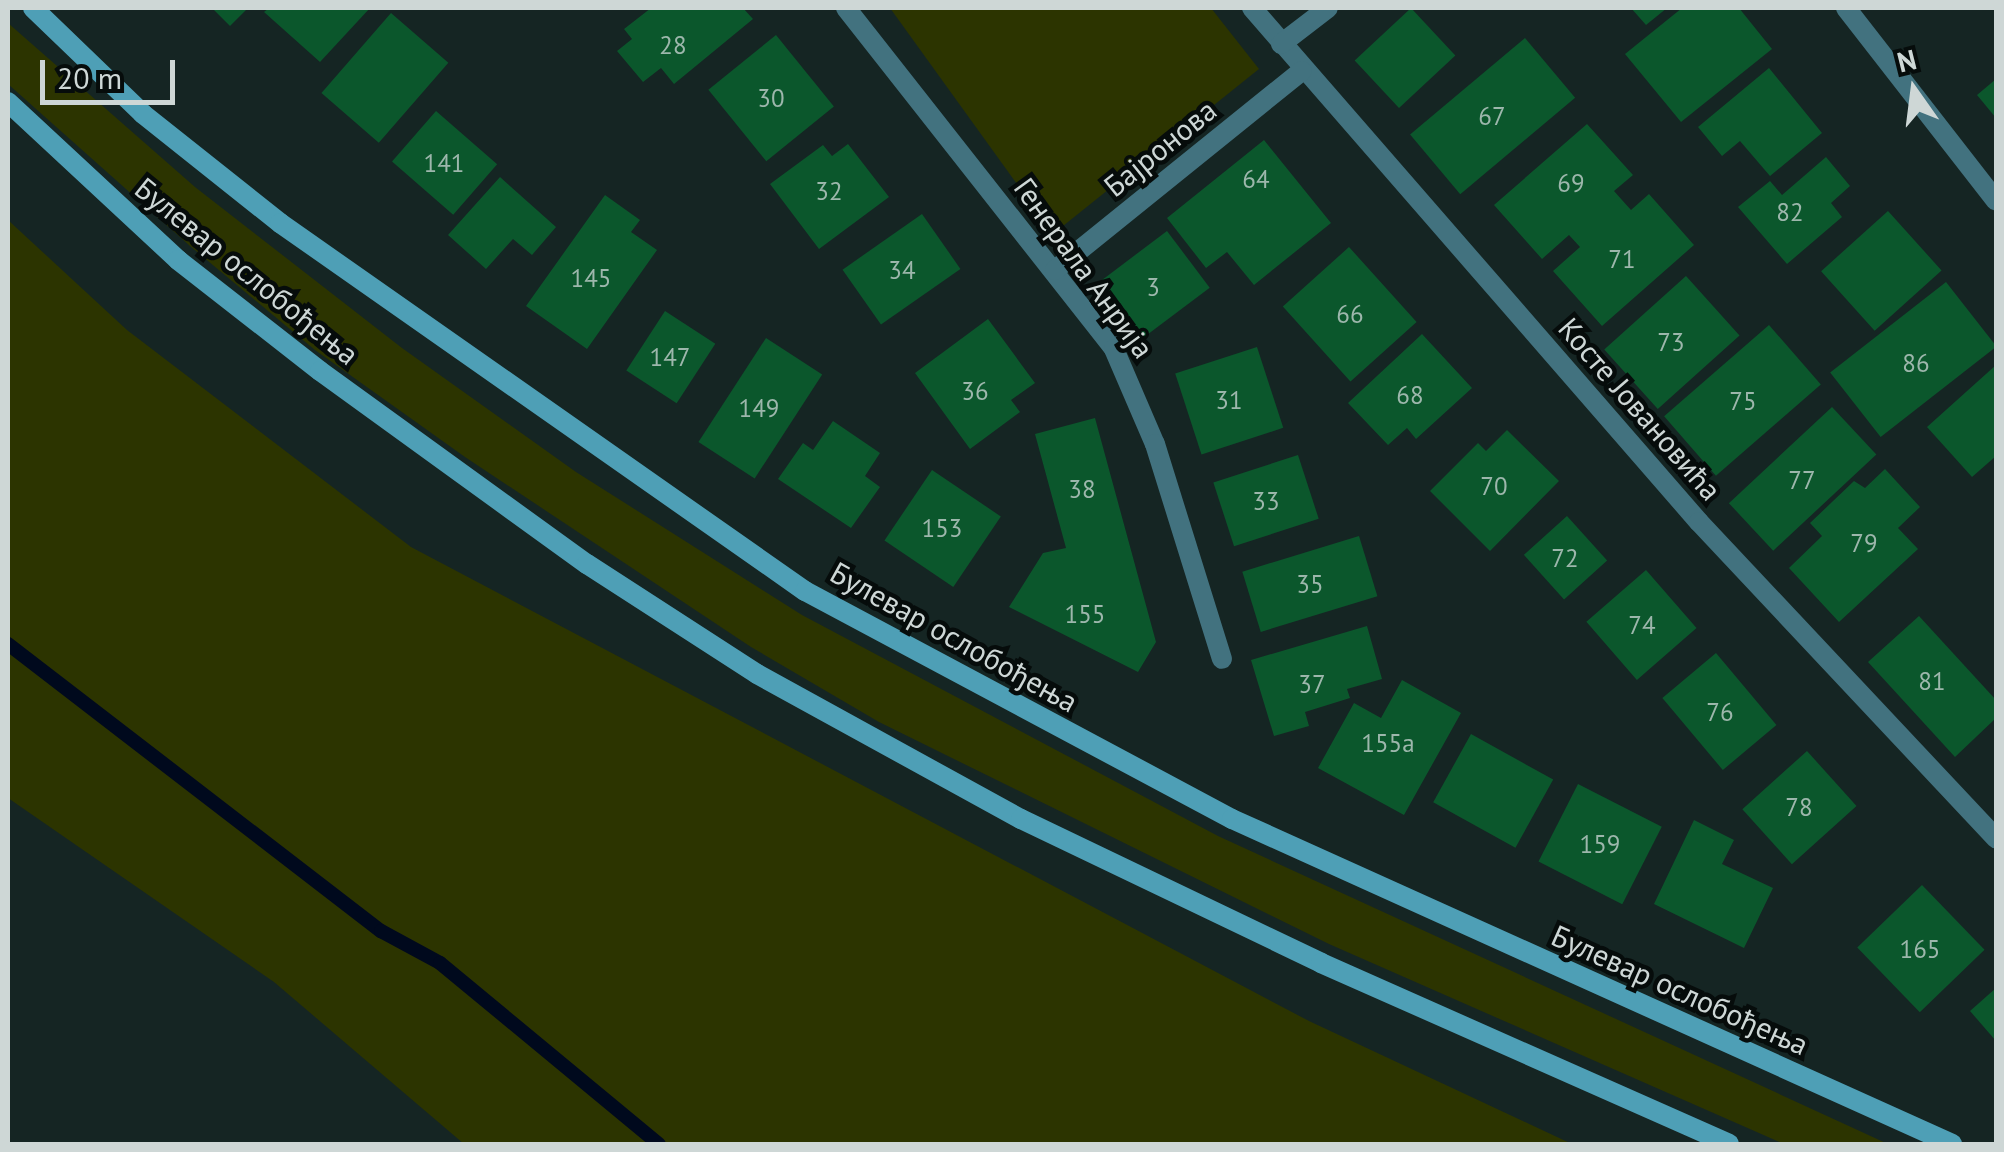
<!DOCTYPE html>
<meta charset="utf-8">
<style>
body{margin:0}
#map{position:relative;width:2004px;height:1152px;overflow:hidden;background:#152523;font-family:"PT Sans",sans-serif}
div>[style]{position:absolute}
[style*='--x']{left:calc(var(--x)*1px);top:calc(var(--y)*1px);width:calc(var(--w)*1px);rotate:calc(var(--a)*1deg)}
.green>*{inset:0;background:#2c3400}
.stream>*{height:14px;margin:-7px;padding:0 7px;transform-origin:7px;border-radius:7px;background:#00091d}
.building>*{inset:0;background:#0b572c;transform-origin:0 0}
.minor>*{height:20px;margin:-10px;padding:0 10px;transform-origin:10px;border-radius:10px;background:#42727f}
.secondary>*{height:20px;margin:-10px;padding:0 10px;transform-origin:10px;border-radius:10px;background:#4e9fb6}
span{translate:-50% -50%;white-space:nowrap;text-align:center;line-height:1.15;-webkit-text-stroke:9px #060c0b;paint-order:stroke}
.number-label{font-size:25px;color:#9db7ac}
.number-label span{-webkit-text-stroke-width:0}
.street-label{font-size:30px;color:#ced7d6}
.frame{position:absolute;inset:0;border:10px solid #ced7d6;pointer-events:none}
.north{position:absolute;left:1864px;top:40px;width:100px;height:100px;-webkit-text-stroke:8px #060c0b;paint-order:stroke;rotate:346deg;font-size:28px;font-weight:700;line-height:40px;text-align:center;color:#ced7d6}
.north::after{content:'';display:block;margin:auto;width:35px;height:45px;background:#ced7d6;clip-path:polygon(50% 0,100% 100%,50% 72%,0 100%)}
.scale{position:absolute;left:40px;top:60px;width:135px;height:45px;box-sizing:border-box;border:5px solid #ced7d6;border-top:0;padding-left:12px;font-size:30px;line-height:35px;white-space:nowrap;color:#ced7d6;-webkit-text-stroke:8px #060c0b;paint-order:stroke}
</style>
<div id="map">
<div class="green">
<i style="clip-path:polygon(890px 8px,1211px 8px,1259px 69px,1053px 234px)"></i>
<i style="clip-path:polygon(8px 23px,195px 187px,402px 348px,576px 472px,802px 615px,1218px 836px,1888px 1144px,1784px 1144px,1329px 944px,879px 722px,751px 647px,465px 457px,315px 350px,190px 246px,8px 84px)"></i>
<i style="clip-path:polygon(8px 220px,127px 330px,411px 547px,1309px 1021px,1572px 1144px,464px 1144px,274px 982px,8px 798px)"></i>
</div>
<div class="stream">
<i style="--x:8;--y:644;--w:471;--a:37.6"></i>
<i style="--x:381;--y:931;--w:67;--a:28.5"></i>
<i style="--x:440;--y:963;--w:284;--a:39.6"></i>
</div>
<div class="building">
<i style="clip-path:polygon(212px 8px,248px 8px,230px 26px)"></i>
<i style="clip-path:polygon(269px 8px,370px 8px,320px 62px,264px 12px)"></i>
<i style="clip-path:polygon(651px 8px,743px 8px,753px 19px,674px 84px,661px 68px,643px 82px,617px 51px,632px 39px,624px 29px)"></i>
<i style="left:1411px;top:8px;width:65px;height:77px;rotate:47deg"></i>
<i style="clip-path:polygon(1631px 8px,1667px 8px,1646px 25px)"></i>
<i style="clip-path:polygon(1682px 8px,1739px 8px,1772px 49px,1681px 122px,1625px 54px)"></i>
<i style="left:391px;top:13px;width:76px;height:106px;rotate:41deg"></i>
<i style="left:776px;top:35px;width:92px;height:87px;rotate:51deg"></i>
<i style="left:1525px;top:38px;width:78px;height:150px;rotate:50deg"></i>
<i style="clip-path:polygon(1769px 68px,1822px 133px,1770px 176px,1740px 141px,1722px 156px,1698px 127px)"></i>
<i style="clip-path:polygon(1996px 79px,1996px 118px,1977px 95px)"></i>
<i style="left:436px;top:111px;width:81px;height:67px;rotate:41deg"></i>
<i style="clip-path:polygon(1587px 124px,1633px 175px,1614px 191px,1622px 200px,1631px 210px,1649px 194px,1694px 245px,1602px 326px,1553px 271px,1580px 247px,1569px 235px,1542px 259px,1494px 205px)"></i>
<i style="clip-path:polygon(1264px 140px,1331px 223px,1254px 285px,1227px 252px,1206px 268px,1167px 218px)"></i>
<i style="clip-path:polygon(848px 144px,889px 197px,819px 249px,770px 184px,823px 145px,832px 156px)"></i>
<i style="clip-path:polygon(1826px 157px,1850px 186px,1831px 203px,1842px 217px,1787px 264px,1738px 207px,1770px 181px,1782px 195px)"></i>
<i style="clip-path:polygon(500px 177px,556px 227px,532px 255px,513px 239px,486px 269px,448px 235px)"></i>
<i style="clip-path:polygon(605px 195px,640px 220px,631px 232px,657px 250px,587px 349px,526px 306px)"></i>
<i style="left:1888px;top:211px;width:80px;height:90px;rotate:48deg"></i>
<i style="left:922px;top:214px;width:67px;height:97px;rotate:55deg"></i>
<i style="left:1167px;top:231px;width:71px;height:90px;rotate:53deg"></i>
<i style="left:1349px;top:247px;width:101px;height:89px;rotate:48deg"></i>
<i style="left:1686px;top:276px;width:80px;height:110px;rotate:48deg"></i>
<i style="left:1946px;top:282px;width:82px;height:147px;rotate:52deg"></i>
<i style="left:665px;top:311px;width:60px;height:71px;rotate:33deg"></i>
<i style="clip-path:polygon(988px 319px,1035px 383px,1011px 400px,1020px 412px,970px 449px,915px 373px)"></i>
<i style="left:1769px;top:325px;width:79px;height:139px;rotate:49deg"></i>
<i style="clip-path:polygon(1422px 334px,1472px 388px,1416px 439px,1407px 428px,1388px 445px,1348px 403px)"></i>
<i style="left:766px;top:338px;width:67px;height:124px;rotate:33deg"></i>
<i style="left:1257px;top:347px;width:85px;height:86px;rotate:72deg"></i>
<i style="clip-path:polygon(1996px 365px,1996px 456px,1972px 477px,1927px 427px)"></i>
<i style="left:1832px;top:407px;width:65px;height:141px;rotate:47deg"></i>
<i style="clip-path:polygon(1095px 418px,1156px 642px,1138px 672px,1009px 607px,1043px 553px,1066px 548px,1035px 434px)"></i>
<i style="clip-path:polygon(833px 421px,880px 453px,865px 476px,880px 487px,851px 528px,778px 479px,803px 443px,813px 450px)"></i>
<i style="clip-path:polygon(1507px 430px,1559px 481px,1490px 551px,1430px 491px,1478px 443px,1486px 451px)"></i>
<i style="left:1298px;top:455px;width:67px;height:89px;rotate:72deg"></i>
<i style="clip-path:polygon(1885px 469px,1920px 507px,1898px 528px,1918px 549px,1839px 622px,1789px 568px,1822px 536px,1810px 523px,1854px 481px,1865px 488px)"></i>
<i style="left:932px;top:470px;width:83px;height:85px;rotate:34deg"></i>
<i style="left:1567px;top:516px;width:60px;height:58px;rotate:48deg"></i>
<i style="left:1359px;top:536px;width:63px;height:122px;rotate:73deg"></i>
<i style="left:1646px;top:570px;width:77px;height:79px;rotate:49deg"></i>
<i style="clip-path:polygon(1919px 616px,1996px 700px,1996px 718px,1955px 757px,1868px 662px)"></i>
<i style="clip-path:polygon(1367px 626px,1382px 679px,1347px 689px,1350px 698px,1305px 712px,1309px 726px,1274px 736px,1251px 660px)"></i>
<i style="left:1716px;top:653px;width:94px;height:70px;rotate:50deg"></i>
<i style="clip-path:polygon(1402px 680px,1461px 713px,1404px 815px,1318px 768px,1354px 703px,1381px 718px)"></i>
<i style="left:1471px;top:734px;width:94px;height:78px;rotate:29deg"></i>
<i style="left:1807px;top:751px;width:74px;height:87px;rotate:48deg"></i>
<i style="left:1578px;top:784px;width:94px;height:87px;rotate:27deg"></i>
<i style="clip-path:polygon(1694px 820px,1734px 840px,1722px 864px,1773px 888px,1744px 948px,1654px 904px)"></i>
<i style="left:1922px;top:885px;width:90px;height:90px;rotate:46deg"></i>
<i style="clip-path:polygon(1996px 988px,1996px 1041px,1970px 1011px)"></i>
</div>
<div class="minor">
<i style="--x:846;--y:8;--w:434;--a:51.8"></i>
<i style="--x:1114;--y:349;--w:103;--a:66.7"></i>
<i style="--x:1155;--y:444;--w:225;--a:72.7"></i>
<i style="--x:1252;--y:8;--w:681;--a:48.99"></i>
<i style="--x:1699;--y:522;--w:434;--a:46.8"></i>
<i style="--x:1846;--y:8;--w:244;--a:52.1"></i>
<i style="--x:1281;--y:44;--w:59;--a:-37.5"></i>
<i style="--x:1055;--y:270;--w:317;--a:-38.9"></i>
</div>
<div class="secondary">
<i style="--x:33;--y:8;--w:153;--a:43.9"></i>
<i style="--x:143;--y:114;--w:175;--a:38.5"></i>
<i style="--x:280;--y:223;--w:641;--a:35.03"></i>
<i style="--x:805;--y:591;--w:484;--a:28.1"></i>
<i style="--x:1232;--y:819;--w:790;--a:24.29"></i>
<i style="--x:8;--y:102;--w:232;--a:42.9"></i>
<i style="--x:178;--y:260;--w:180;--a:38"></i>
<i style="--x:320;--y:371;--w:329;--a:35.9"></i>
<i style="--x:587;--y:564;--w:202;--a:32.9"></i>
<i style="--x:757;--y:674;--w:301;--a:28.8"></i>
<i style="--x:1021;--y:819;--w:333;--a:25.6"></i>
<i style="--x:1321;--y:963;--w:446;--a:23.9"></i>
</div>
<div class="number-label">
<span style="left:673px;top:45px">28</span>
<span style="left:771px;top:98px">30</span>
<span style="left:1492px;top:116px">67</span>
<span style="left:444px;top:163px">141</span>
<span style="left:1256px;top:179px">64</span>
<span style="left:1571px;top:183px">69</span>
<span style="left:829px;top:191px">32</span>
<span style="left:1790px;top:212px">82</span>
<span style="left:1622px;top:259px">71</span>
<span style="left:902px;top:270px">34</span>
<span style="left:591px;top:278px">145</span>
<span style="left:1153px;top:287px">3</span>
<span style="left:1350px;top:314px">66</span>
<span style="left:1671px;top:342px">73</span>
<span style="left:670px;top:357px">147</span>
<span style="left:1916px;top:363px">86</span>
<span style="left:975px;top:391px">36</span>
<span style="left:1410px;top:395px">68</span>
<span style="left:1229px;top:400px">31</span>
<span style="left:1743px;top:401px">75</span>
<span style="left:759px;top:408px">149</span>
<span style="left:1802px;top:480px">77</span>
<span style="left:1494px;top:486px">70</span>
<span style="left:1082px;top:489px">38</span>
<span style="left:1266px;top:501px">33</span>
<span style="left:942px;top:528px">153</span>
<span style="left:1864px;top:543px">79</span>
<span style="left:1565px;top:558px">72</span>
<span style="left:1310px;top:584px">35</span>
<span style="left:1085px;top:614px">155</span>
<span style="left:1642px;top:625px">74</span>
<span style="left:1932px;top:681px">81</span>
<span style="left:1312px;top:684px">37</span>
<span style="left:1720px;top:712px">76</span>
<span style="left:1388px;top:743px">155a</span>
<span style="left:1799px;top:807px">78</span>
<span style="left:1600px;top:844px">159</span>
<span style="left:1920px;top:949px">165</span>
</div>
<div class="street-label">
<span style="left:1160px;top:148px;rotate:-39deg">Бајронова</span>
<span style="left:1084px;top:268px;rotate:54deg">Генерала Анрија</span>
<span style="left:247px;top:271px;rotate:39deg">Булевар ослобођења</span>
<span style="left:1640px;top:409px;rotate:49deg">Косте Јовановића</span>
<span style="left:954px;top:637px;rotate:29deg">Булевар ослобођења</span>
<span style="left:1680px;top:990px;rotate:24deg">Булевар ослобођења</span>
</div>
<div class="frame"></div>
<div class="north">N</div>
<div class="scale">20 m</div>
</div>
